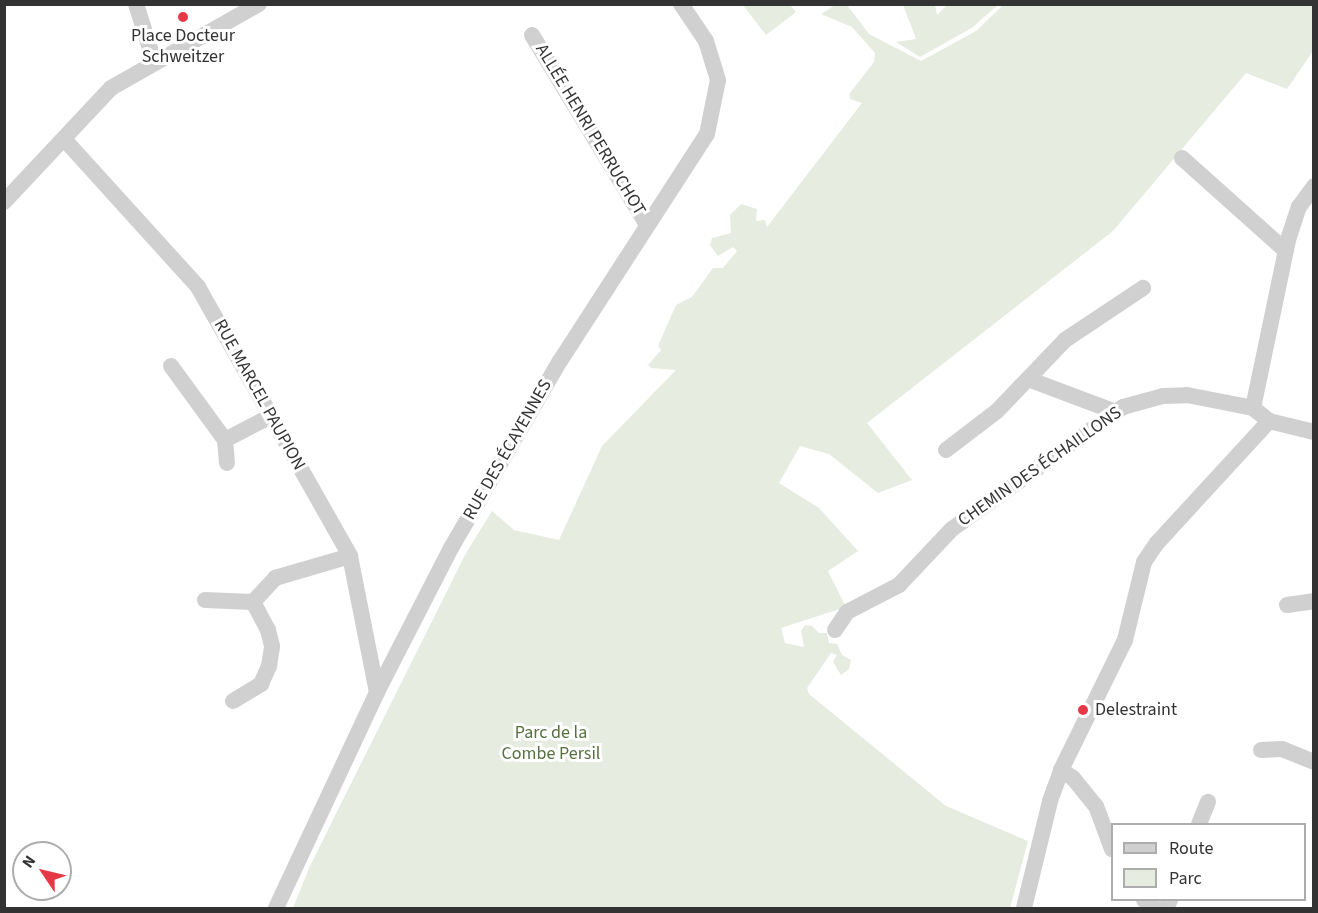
<!DOCTYPE html>
<meta charset="utf-8">
<style>
body{margin:0}
#map{position:relative;width:1318px;height:913px;overflow:hidden;background:#fff;font-family:"Source Sans 3",sans-serif}
div>[style]{position:absolute}
[style*='--x']{left:calc(var(--x)*1px);top:calc(var(--y)*1px);width:calc(var(--w)*1px);rotate:calc(var(--a)*1deg)}
.green>*{inset:0;background:#e6ecdf}
.minor>*{height:16px;margin:-8px;padding:0 8px;transform-origin:8px;border-radius:8px;background:#d0d0d0}
.dots>*{width:16px;height:16px;translate:-50% -50%;box-sizing:border-box;border:3px solid #fff;border-radius:50%}
span{translate:-50% -50%;white-space:nowrap;text-align:center;line-height:1.15;-webkit-text-stroke:6px #fff;paint-order:stroke}
.poi-label{font-size:18px;color:#333}
.left{translate:0 -50%;text-align:left}
.street-label{font-size:18px;color:#333}
.park-label{font-size:18px;color:#56703f}
.frame{position:absolute;inset:0;border:6px solid #333;pointer-events:none}
.legend{position:absolute;left:1111px;top:823px;width:195px;height:78px;box-sizing:border-box;background:#fff;border:2px solid #adadad;margin:0;padding:8px 10px;list-style:none;font-size:18px;color:#333}
.legend li{display:flex;align-items:center;gap:12px;height:30px}
.legend b{width:30px;border:2px solid #adadad}
.north{position:absolute;left:12px;top:841px;width:60px;height:60px;box-sizing:border-box;background:#fff;border:2px solid #adadad;border-radius:50%;rotate:305deg;font-size:16px;font-weight:700;line-height:24px;text-align:center;color:#333}
.north::after{content:'';display:block;margin:auto;width:21px;height:27px;background:#e63946;clip-path:polygon(50% 0,100% 100%,50% 72%,0 100%)}
</style>
<div id="map">
<div class="green">
<i style="clip-path:polygon(743px 5px,790px 5px,796px 12px,766px 35px)"></i>
<i style="clip-path:polygon(835px 5px,847px 5px,869px 34px,921px 61px,976px 31px,1003px 5px,1313px 5px,1313px 51px,1287px 89px,1246px 73px,1113px 231px,867px 423px,912px 480px,878px 493px,829px 454px,800px 446px,779px 483px,819px 508px,858px 551px,828px 571px,846px 607px,781px 628px,785px 643px,804px 647px,801px 631px,805px 625px,812px 626px,819px 633px,827px 633px,829px 643px,837px 644px,842px 655px,851px 660px,849px 669px,841px 675px,833px 662px,837px 655px,831px 653px,807px 688px,809px 694px,946px 806px,1028px 841px,1010px 908px,293px 908px,309px 868px,465px 555px,492px 511px,514px 530px,559px 540px,602px 446px,676px 370px,651px 368px,648px 365px,661px 350px,658px 346px,676px 305px,692px 297px,713px 268px,723px 268px,737px 251px,733px 247px,718px 256px,710px 245px,712px 238px,731px 233px,730px 215px,741px 204px,757px 209px,756px 221px,765px 220px,767px 227px,862px 103px,850px 99px,850px 93px,874px 62px,875px 53px,852px 27px,821px 14px)"></i>
<i style="clip-path:polygon(903px 5px,935px 5px,937px 15px,947px 5px,998px 5px,973px 27px,920px 57px,896px 42px,916px 39px)"></i>
</div>
<div class="minor">
<i style="--x:136;--y:4;--w:60;--a:72.5"></i>
<i style="--x:532;--y:35;--w:222;--a:58.8"></i>
<i style="--x:64;--y:139;--w:200;--a:47.8"></i>
<i style="--x:198;--y:287;--w:309;--a:60.5"></i>
<i style="--x:350;--y:556;--w:139;--a:78.8"></i>
<i style="--x:1182;--y:158;--w:138;--a:41.8"></i>
<i style="--x:4;--y:202;--w:156;--a:-46.8"></i>
<i style="--x:111;--y:88;--w:170;--a:-29.6"></i>
<i style="--x:171;--y:366;--w:92;--a:53.9"></i>
<i style="--x:225;--y:440;--w:52;--a:-27.6"></i>
<i style="--x:1028;--y:379;--w:91;--a:20.6"></i>
<i style="--x:1253;--y:408;--w:172;--a:-78.2"></i>
<i style="--x:1288;--y:240;--w:35;--a:-72"></i>
<i style="--x:1299;--y:207;--w:26;--a:-54"></i>
<i style="--x:225;--y:440;--w:23;--a:85"></i>
<i style="--x:946;--y:450;--w:64;--a:-37.4"></i>
<i style="--x:997;--y:411;--w:98;--a:-46.2"></i>
<i style="--x:1065;--y:340;--w:94;--a:-33.7"></i>
<i style="--x:205;--y:600;--w:48;--a:2.4"></i>
<i style="--x:253;--y:602;--w:33;--a:-47"></i>
<i style="--x:275;--y:578;--w:78;--a:-16.3"></i>
<i style="--x:1287;--y:605;--w:27;--a:-8"></i>
<i style="--x:835;--y:630;--w:22;--a:-56"></i>
<i style="--x:847;--y:612;--w:59;--a:-27.4"></i>
<i style="--x:899;--y:585;--w:77;--a:-46.6"></i>
<i style="--x:952;--y:529;--w:210;--a:-35.5"></i>
<i style="--x:1123;--y:407;--w:41;--a:-15.4"></i>
<i style="--x:1163;--y:396;--w:24;--a:-2"></i>
<i style="--x:1187;--y:395;--w:67;--a:11.1"></i>
<i style="--x:1253;--y:408;--w:21;--a:39"></i>
<i style="--x:1269;--y:421;--w:46;--a:13.7"></i>
<i style="--x:233;--y:701;--w:33;--a:-31"></i>
<i style="--x:261;--y:684;--w:20;--a:-66"></i>
<i style="--x:269;--y:666;--w:20;--a:-81"></i>
<i style="--x:272;--y:646;--w:16;--a:-104"></i>
<i style="--x:268;--y:630;--w:32;--a:-118"></i>
<i style="--x:1261;--y:750;--w:21;--a:-3"></i>
<i style="--x:1282;--y:749;--w:35;--a:22"></i>
<i style="--x:1061;--y:770;--w:14;--a:34"></i>
<i style="--x:1073;--y:778;--w:36;--a:51"></i>
<i style="--x:1096;--y:806;--w:46;--a:69.6"></i>
<i style="--x:1199;--y:824;--w:24;--a:-68"></i>
<i style="--x:1144;--y:900;--w:14;--a:36"></i>
<i style="--x:276;--y:908;--w:238;--a:-64.9"></i>
<i style="--x:377;--y:692;--w:162;--a:-62.8"></i>
<i style="--x:451;--y:548;--w:216;--a:-59.8"></i>
<i style="--x:560;--y:361;--w:270;--a:-57.1"></i>
<i style="--x:707;--y:134;--w:55;--a:-78.5"></i>
<i style="--x:718;--y:80;--w:41;--a:-107.1"></i>
<i style="--x:706;--y:41;--w:45;--a:-124"></i>
<i style="--x:1024;--y:908;--w:110;--a:-76.3"></i>
<i style="--x:1050;--y:801;--w:33;--a:-70"></i>
<i style="--x:1061;--y:770;--w:145;--a:-63.8"></i>
<i style="--x:1125;--y:640;--w:80;--a:-76.3"></i>
<i style="--x:1144;--y:562;--w:23;--a:-56"></i>
<i style="--x:1157;--y:543;--w:166;--a:-47.4"></i>
<i style="--x:1166;--y:908;--w:9;--a:-63"></i>
</div>
<div class="dots">
<i style="left:183px;top:17px;background:#e63946"></i>
<i style="left:1083px;top:710px;background:#e63946"></i>
</div>
<div class="poi-label">
<span style="left:183px;top:47px">Place Docteur<br>Schweitzer</span>
<span class="left" style="left:1095px;top:710px">Delestraint</span>
</div>
<div class="street-label">
<span style="left:590px;top:130px;rotate:59deg">ALLÉE HENRI PERRUCHOT</span>
<span style="left:259px;top:395px;rotate:61deg">RUE MARCEL PAUPION</span>
<span style="left:508px;top:450px;rotate:-60deg">RUE DES ÉCAYENNES</span>
<span style="left:1040px;top:467px;rotate:-35deg">CHEMIN DES ÉCHAILLONS</span>
</div>
<div class="park-label">
<span style="left:551px;top:744px">Parc de la<br>Combe Persil</span>
</div>
<div class="frame"></div>
<ul class="legend">
<li><b style="height:8px;background:#d0d0d0"></b>Route</li>
<li><b style="height:16px;background:#e6ecdf"></b>Parc</li>
</ul>
<div class="north">N</div>
</div>
